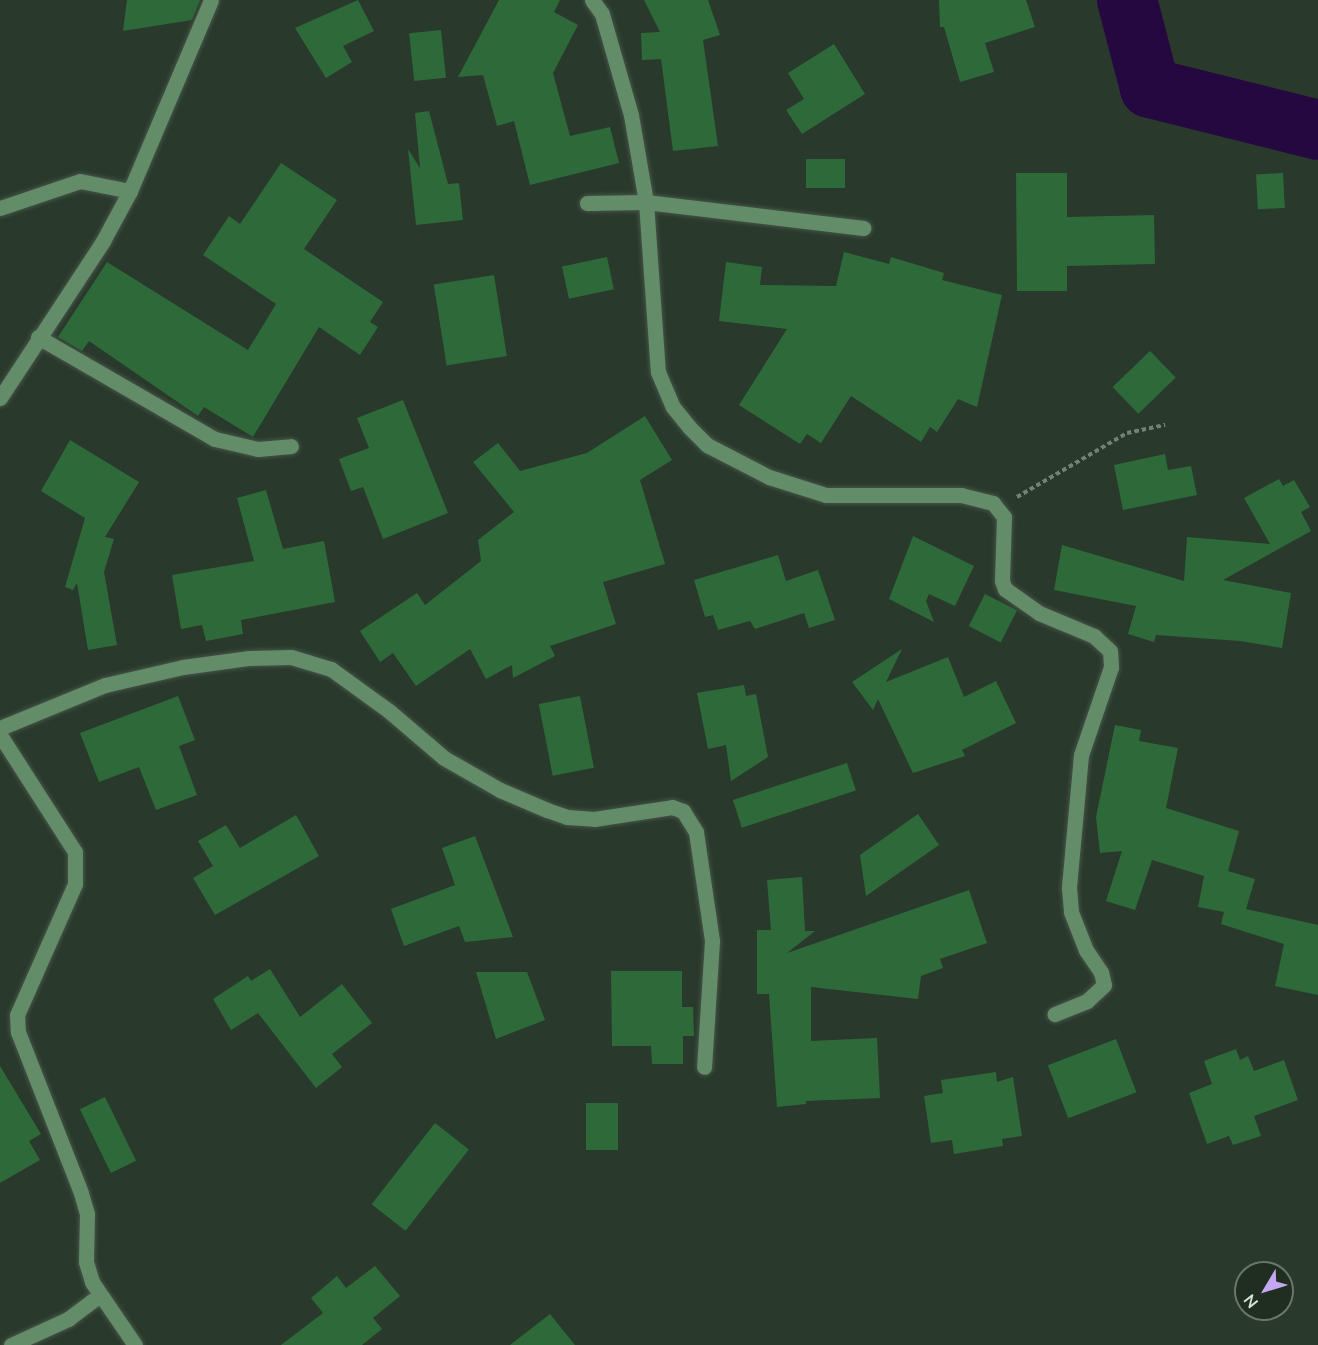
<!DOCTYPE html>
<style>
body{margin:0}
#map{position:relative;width:1318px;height:1345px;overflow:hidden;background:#29392b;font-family:"Nunito Sans",sans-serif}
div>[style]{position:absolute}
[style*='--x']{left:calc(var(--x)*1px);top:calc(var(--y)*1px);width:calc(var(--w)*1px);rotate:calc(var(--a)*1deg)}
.river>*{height:60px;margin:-30px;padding:0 30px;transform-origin:30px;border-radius:30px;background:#260840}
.building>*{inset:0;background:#2e6a39;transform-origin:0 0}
.path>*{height:4px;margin-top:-2px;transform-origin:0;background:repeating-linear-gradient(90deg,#748175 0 4.5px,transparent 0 7.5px)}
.roads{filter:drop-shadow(0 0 2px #455447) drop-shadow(0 0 2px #455447)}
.minor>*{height:15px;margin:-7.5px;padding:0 7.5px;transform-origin:7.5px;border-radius:7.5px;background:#638d68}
span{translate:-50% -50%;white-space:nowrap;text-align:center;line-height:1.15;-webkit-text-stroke:4.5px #1f2e21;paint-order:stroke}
.north{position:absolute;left:1234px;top:1261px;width:60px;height:60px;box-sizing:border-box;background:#1f2e21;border:2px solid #69766b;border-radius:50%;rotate:232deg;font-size:16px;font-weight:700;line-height:24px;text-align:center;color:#d9e2d9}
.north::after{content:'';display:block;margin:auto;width:21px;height:27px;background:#c5a6f0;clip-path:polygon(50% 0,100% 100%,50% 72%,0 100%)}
</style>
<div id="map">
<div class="river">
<i style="--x:1127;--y:0;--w:91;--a:75.4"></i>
<i style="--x:1150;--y:88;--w:173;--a:14"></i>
</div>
<div class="building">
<i style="clip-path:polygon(127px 0,200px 0,192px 20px,123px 31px)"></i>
<i style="clip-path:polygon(358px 0,374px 31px,343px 46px,352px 62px,326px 78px,295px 28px)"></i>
<i style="clip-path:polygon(499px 0,560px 0,554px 12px,578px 25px,553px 73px,570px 136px,610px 127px,619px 163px,530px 185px,514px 121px,497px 126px,483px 75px,458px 77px)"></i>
<i style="clip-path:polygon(644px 0,708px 0,720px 35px,703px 40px,718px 146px,673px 151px,661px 59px,642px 60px,641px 33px,660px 32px)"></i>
<i style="clip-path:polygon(939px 0,1026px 0,1035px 27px,985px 43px,994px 72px,960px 82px,944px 27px,940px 27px)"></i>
<i style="left:441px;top:30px;width:48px;height:32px;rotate:84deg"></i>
<i style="clip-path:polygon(834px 44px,865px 94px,802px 134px,786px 110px,804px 99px,788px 73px)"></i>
<i style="clip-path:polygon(429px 111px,448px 184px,459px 183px,463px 220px,416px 225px,408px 149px,420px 168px,415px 113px)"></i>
<i style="left:806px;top:159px;width:39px;height:29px"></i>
<i style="clip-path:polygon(281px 163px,337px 200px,304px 249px,383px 302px,370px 322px,378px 327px,360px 355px,319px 327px,253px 437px,204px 407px,198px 416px,89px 341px,82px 351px,58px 337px,107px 262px,248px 350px,276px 304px,203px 255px,229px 216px,240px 224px)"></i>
<i style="clip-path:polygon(1016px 173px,1067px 173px,1067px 217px,1154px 215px,1155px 264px,1067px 266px,1067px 291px,1017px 291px)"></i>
<i style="left:1283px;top:173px;width:35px;height:27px;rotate:87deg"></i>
<i style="clip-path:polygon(844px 252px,889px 264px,891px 257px,944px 273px,942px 280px,1002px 295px,977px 407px,958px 399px,937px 432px,930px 427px,921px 442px,851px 396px,821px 443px,807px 434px,800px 444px,739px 405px,787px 329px,719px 321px,726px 262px,762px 267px,760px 285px,836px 286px)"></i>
<i style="left:607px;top:257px;width:33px;height:46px;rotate:78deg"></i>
<i style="left:494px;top:275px;width:82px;height:61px;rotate:81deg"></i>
<i style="left:1150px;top:351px;width:37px;height:52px;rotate:46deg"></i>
<i style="clip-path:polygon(403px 400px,448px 513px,383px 539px,363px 487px,351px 491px,339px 459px,369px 448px,357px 418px)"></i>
<i style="clip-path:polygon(645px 416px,672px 460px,640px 480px,665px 564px,603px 582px,616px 624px,550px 646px,555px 656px,513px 678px,512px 665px,486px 679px,470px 649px,416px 686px,393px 653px,380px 662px,360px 631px,417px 593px,425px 605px,481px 561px,478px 540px,514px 512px,473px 462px,498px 443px,520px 471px,587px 453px)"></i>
<i style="clip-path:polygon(70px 440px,139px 482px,105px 537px,114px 539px,104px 572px,117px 645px,88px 650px,77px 583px,73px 590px,65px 587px,85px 518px,41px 491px)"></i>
<i style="clip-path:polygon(1165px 454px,1168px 470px,1191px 466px,1197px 495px,1123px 510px,1114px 465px)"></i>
<i style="clip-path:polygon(1279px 479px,1283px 486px,1294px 480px,1310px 507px,1301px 512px,1311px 531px,1223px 580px,1291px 593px,1282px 648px,1240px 641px,1156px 635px,1154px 642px,1128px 634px,1136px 606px,1054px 590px,1062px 545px,1184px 581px,1187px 537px,1270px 544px,1244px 498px)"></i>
<i style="clip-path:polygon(266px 490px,283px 549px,324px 541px,335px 602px,241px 620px,243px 634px,206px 641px,202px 625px,181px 629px,172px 575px,254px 561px,237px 498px)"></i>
<i style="clip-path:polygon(913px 536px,974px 566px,955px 606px,929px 594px,926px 601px,934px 622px,889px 599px)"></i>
<i style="clip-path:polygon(778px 555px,786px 581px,818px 570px,835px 620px,809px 628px,804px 613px,755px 629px,750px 621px,718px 630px,713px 615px,705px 617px,694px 580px)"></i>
<i style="left:985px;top:594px;width:36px;height:36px;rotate:27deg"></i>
<i style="clip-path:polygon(902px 649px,886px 682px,948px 657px,964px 697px,996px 681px,1016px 723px,962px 750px,965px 756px,913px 773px,878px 699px,873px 710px,852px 682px)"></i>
<i style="clip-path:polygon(744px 685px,746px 696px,756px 694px,768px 757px,731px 781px,726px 745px,708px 749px,697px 693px)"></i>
<i style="clip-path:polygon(178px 696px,195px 740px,179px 746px,197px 795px,156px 810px,139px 767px,99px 782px,80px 733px)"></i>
<i style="left:580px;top:696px;width:73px;height:42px;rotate:79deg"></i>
<i style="clip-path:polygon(1115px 725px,1141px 730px,1139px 741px,1178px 748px,1166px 808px,1239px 831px,1228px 871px,1255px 879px,1246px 909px,1318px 925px,1318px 995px,1275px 986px,1284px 944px,1221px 924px,1224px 912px,1198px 907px,1204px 876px,1152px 860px,1135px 910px,1106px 901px,1122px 851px,1100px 853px,1096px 817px)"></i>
<i style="left:847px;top:763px;width:29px;height:120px;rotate:72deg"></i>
<i style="clip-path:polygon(918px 814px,939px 845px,866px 896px,860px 855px)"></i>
<i style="clip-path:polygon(296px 815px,319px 856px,215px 915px,193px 878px,213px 866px,198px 841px,226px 825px,240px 848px)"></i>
<i style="clip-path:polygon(475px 836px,513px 937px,465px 942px,459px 926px,404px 946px,391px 909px,455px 885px,442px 848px)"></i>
<i style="clip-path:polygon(802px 877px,805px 931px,815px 931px,787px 953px,969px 890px,987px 943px,940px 959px,943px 968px,921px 976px,918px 999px,811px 987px,811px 1041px,877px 1038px,880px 1098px,806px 1101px,806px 1104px,777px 1107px,769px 994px,757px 994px,757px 930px,771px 930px,767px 880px)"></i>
<i style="clip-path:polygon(270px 969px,300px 1017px,342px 984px,372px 1023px,332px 1054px,342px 1067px,316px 1088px,258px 1013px,231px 1030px,213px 999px,248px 976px,251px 981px)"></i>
<i style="clip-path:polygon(611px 971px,682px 971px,682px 1007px,693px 1007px,694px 1036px,683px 1036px,683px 1064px,652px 1064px,651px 1046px,612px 1046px)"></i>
<i style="clip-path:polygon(476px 972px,527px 972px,545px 1020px,496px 1039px)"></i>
<i style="left:1116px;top:1039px;width:57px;height:73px;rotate:69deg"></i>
<i style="clip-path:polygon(1236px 1049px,1240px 1060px,1248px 1056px,1254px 1071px,1284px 1060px,1298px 1100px,1254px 1116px,1261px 1136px,1233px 1145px,1229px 1136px,1207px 1144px,1189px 1093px,1212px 1084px,1204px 1061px)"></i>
<i style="clip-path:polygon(0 1066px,41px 1134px,29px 1141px,40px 1160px,0 1183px)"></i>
<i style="clip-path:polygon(996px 1072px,997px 1082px,1013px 1077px,1022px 1136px,1002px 1139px,1003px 1146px,954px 1154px,952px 1140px,931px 1143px,924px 1096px,943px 1093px,941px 1080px)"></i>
<i style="left:105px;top:1097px;width:71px;height:28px;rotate:64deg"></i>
<i style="left:586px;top:1103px;width:32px;height:47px"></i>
<i style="left:435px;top:1123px;width:43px;height:103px;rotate:38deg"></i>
<i style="clip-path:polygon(375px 1266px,400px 1296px,373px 1318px,382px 1329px,362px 1345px,281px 1345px,323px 1313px,311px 1298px,337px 1276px,346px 1288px)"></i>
<i style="clip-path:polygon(550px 1314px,575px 1345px,510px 1345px)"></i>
</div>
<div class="path">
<i style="--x:1017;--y:497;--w:127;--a:-30.2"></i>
<i style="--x:1127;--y:433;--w:39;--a:-12"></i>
</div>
<div class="roads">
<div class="minor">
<i style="--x:592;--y:0;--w:17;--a:54"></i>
<i style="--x:602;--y:14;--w:105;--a:74"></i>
<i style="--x:631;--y:115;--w:88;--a:80.2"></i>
<i style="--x:646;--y:202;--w:170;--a:86"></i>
<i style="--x:658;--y:372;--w:38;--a:67"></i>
<i style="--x:673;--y:407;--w:26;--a:51"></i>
<i style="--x:689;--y:427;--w:25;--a:45"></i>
<i style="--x:707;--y:445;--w:70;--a:27.3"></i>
<i style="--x:769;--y:477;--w:60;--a:17.5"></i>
<i style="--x:826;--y:495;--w:135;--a:0"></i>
<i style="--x:961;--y:495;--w:33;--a:14"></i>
<i style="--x:993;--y:503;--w:18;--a:52"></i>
<i style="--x:1004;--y:517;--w:64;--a:91.8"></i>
<i style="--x:1002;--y:581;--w:9;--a:69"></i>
<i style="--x:1005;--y:589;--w:42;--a:35.2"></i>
<i style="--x:1039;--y:613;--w:60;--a:22.7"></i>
<i style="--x:1094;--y:636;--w:22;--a:43"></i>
<i style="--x:1110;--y:651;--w:16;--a:86"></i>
<i style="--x:1111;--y:667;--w:93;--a:108.8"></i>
<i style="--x:1081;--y:755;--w:134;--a:95.2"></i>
<i style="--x:1069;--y:888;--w:24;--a:85"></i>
<i style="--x:1071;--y:912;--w:41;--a:68.5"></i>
<i style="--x:1086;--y:950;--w:27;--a:56"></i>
<i style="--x:1101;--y:972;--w:13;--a:77"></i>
<i style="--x:1104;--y:985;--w:23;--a:137"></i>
<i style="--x:1087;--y:1001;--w:35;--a:158"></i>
<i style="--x:587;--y:203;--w:59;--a:-1"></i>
<i style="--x:646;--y:202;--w:219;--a:6.8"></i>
<i style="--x:0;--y:208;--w:84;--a:-18.6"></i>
<i style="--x:80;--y:181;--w:51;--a:11.3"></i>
<i style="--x:38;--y:337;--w:204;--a:30"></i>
<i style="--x:215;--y:439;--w:44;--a:13.1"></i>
<i style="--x:258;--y:449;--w:33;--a:-5"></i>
<i style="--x:0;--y:398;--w:188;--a:-56.7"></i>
<i style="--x:103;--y:241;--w:57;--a:-61.6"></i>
<i style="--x:130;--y:191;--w:207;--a:-67"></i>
<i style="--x:0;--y:728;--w:113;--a:-22.3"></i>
<i style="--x:105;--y:685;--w:80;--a:-13"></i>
<i style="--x:183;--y:667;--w:67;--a:-7.8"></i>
<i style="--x:249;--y:658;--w:42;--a:-1.4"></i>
<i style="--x:291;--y:657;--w:42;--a:16.7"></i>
<i style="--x:331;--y:669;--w:72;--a:35.9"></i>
<i style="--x:389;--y:711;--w:72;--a:40.5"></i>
<i style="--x:444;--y:758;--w:64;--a:29.7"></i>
<i style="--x:500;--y:790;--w:51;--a:23.1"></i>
<i style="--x:547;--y:810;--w:21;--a:19"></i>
<i style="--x:567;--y:817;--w:27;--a:4"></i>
<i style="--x:594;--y:819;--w:79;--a:-8.7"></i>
<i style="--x:672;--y:807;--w:12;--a:20"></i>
<i style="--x:683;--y:811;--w:25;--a:58"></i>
<i style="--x:696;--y:832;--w:110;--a:81.6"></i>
<i style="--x:712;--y:941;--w:126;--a:93.6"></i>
<i style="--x:0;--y:735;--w:139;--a:57.3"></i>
<i style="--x:75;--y:852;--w:32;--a:90"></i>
<i style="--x:75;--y:884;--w:143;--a:113.9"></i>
<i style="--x:17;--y:1015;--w:17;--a:87"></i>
<i style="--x:18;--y:1032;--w:173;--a:68.6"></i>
<i style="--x:81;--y:1193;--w:22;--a:74"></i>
<i style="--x:87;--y:1214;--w:48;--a:91.2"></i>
<i style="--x:86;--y:1262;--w:21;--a:73"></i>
<i style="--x:92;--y:1282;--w:76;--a:55.7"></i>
<i style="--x:11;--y:1345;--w:63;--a:-24.5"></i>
<i style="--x:68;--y:1319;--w:40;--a:-37"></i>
</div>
</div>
<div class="north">N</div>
</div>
